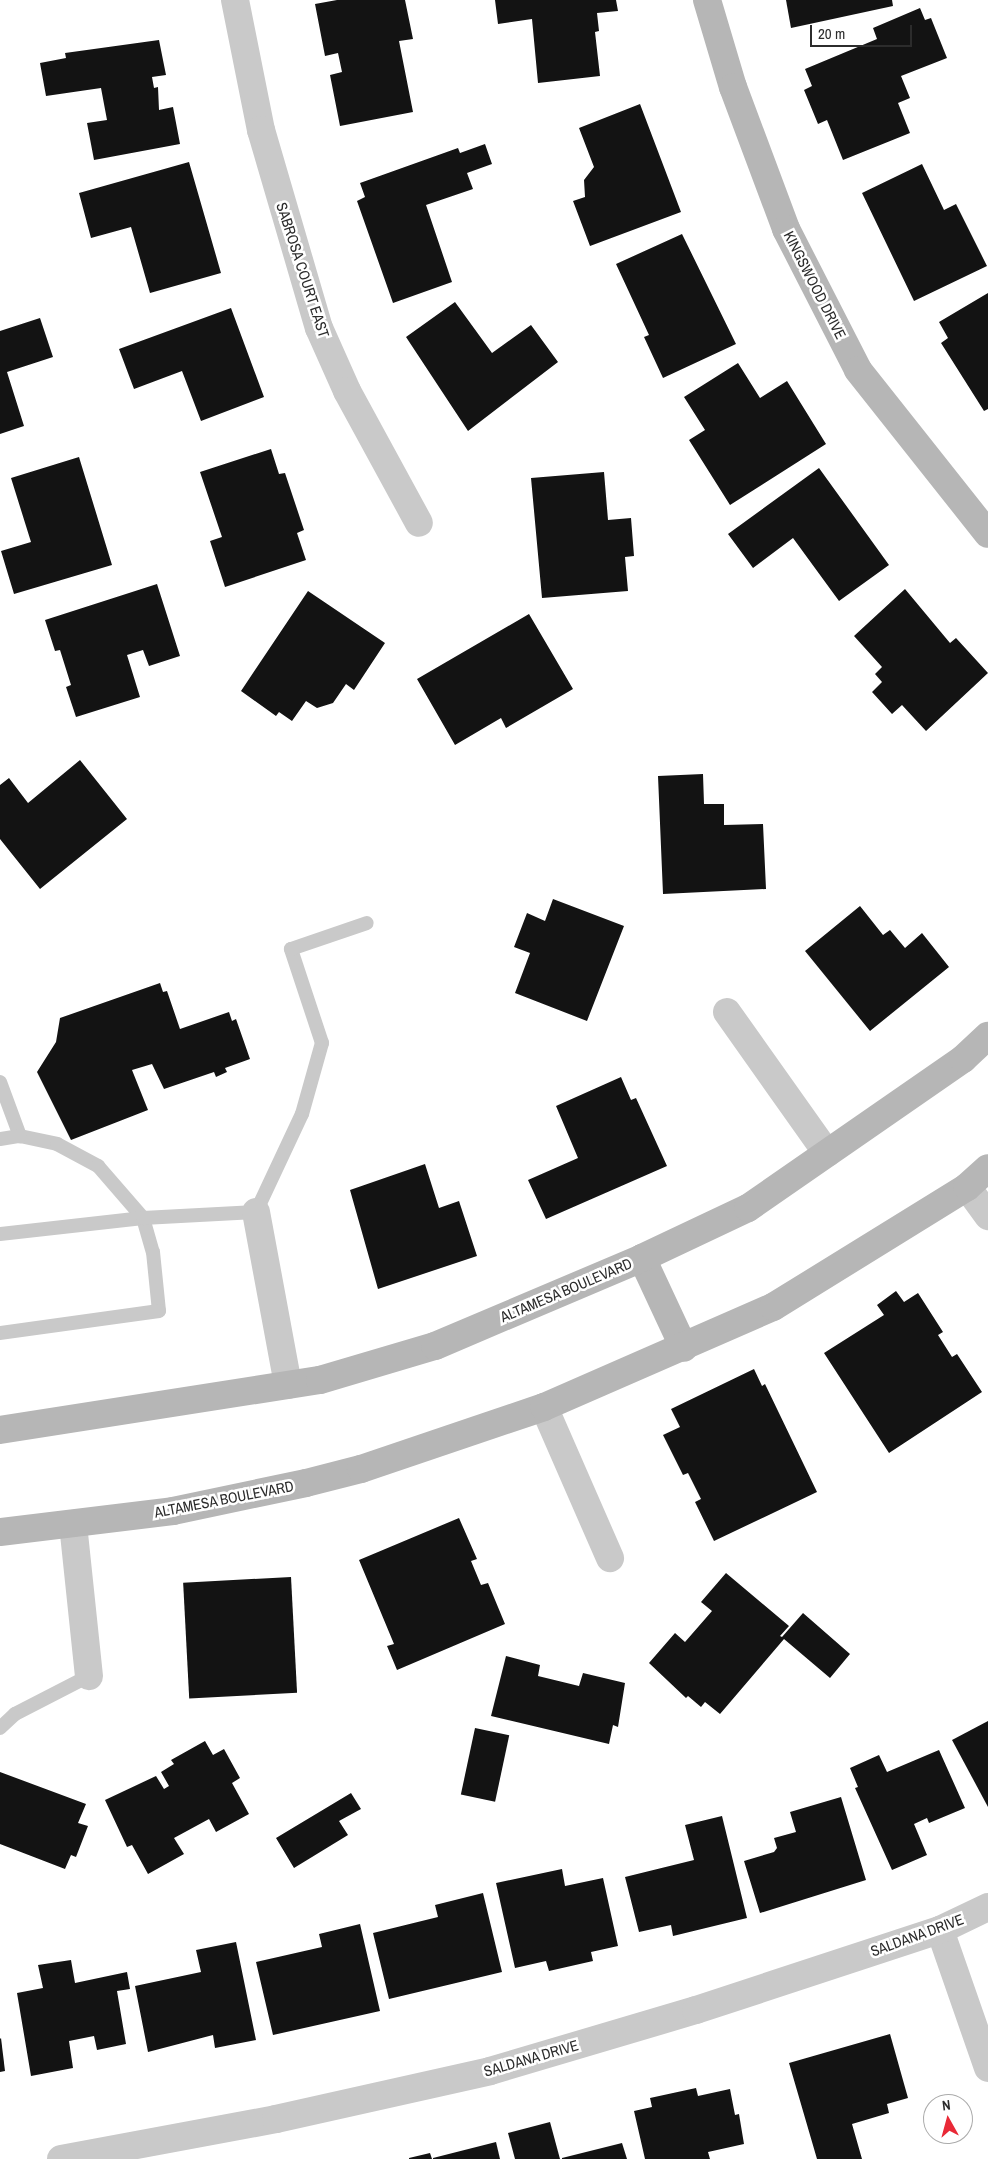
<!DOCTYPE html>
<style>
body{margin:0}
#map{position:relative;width:988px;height:2159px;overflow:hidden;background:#fff;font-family:"Archivo Narrow",sans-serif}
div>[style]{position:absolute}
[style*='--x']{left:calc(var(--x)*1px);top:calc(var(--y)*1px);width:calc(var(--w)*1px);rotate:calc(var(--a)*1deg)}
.building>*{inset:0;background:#131313;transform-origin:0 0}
.lane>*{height:14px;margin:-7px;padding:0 7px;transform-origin:7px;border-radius:7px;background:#c9c9c9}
.street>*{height:28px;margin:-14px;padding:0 14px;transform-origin:14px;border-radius:14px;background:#c9c9c9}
.secondary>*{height:28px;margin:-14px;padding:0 14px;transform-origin:14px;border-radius:14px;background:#b6b6b6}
span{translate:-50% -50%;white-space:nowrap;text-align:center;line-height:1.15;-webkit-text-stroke:5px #fff;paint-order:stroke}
.street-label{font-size:15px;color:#2c2c2c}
.north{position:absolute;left:923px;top:2094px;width:50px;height:50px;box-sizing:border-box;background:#fff;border:1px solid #ababab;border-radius:50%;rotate:353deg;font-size:14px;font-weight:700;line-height:20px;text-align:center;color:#2c2c2c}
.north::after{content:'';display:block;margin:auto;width:18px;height:22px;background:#e92937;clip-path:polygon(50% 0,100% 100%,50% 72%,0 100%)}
.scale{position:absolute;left:810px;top:25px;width:102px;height:22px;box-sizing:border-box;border:2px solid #2c2c2c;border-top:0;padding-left:6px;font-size:15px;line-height:18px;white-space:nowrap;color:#2c2c2c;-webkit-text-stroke:4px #fff;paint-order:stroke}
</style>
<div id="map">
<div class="building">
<i style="clip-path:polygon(337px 0,405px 0,413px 39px,399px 41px,413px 112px,340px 126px,330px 75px,342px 72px,338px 53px,325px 56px,315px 4px)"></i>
<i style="clip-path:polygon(495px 0,616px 0,618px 11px,597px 13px,599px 31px,595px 32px,600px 76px,538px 83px,532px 19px,498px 24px)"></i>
<i style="clip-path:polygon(786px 0,892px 0,893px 6px,791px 28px)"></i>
<i style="clip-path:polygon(920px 8px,925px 20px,931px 18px,947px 58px,901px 76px,910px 98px,898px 103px,910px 133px,843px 160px,827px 120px,818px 124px,804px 90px,812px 86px,805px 69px,877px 39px,873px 28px)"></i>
<i style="clip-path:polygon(159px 40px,166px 75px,152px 77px,154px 88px,158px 87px,159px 110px,173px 107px,180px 144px,94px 160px,87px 123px,107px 120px,101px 88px,46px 96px,40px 63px,66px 58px,65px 53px)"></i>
<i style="clip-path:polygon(640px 104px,681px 212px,590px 246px,573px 201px,585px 197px,584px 180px,594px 167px,579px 128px)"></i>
<i style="clip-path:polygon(485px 144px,492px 164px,467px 173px,473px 189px,426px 205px,452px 282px,393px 303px,357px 201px,365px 197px,360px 183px,458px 148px,460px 153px)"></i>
<i style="clip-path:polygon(189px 162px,221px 273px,150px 293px,131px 227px,91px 238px,79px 193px)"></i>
<i style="clip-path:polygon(922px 164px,944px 210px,956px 204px,987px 266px,914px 301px,862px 193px)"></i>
<i style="clip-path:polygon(682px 234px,736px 344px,663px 378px,644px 337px,649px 335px,616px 264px)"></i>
<i style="clip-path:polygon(988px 293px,988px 409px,984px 411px,941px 343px,948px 338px,939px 322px)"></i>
<i style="clip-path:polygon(455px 302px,492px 353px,531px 325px,558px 362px,468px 431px,406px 337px)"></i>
<i style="clip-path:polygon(231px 308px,264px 397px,201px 421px,182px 371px,134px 389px,119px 349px)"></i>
<i style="clip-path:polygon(40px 318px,53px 357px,7px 372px,24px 426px,0 434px,0 331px)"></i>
<i style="clip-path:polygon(738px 363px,760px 398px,787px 381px,826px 444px,730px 505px,689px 440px,705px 430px,684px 397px)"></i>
<i style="clip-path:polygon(271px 449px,279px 474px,285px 473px,304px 530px,297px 533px,306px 560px,225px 587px,210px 541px,222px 537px,200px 472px)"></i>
<i style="clip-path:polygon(79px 457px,112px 565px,14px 594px,1px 551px,31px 542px,11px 478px)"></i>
<i style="clip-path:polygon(819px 468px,889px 565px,839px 601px,793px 538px,753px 568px,728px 534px)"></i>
<i style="clip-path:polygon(604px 472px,608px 520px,631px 518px,634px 556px,625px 557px,628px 591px,542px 598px,531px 478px)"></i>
<i style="clip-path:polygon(157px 584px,180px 656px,149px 666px,143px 650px,127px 655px,140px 697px,76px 717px,66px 687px,71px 685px,60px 650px,55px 651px,45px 620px)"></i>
<i style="clip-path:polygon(905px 589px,950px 643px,956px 638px,988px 673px,926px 731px,902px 705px,892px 714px,872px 692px,882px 682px,875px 674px,882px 667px,854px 636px)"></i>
<i style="clip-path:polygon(308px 591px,385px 643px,354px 690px,346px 684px,333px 703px,317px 708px,306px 701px,292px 721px,279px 712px,276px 716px,241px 691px)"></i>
<i style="clip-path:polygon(529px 614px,573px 689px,506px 728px,501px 718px,455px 745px,417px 679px)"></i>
<i style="clip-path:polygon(80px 760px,127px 819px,40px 889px,0 839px,0 785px,9px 778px,28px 803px)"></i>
<i style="clip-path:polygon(703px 774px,704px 804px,724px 804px,724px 825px,763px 824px,766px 889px,663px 894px,658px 776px)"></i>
<i style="clip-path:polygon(553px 899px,624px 926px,587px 1021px,515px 993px,530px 953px,514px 947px,527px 913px,545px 921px)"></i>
<i style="clip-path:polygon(860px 906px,883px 935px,890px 930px,905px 948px,922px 933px,949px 967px,870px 1031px,805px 951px)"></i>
<i style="clip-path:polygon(160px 983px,163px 992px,167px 991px,180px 1029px,229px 1012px,232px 1021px,236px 1019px,250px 1059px,225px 1068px,227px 1072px,216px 1077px,214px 1072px,164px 1089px,152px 1064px,132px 1070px,148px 1110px,71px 1140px,37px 1072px,56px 1042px,60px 1018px)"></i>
<i style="clip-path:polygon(621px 1077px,631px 1100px,636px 1098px,667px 1166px,546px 1219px,528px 1180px,578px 1158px,556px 1106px)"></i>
<i style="clip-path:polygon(425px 1164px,439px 1208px,459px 1201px,477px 1256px,378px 1289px,350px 1190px)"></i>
<i style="clip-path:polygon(896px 1291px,904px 1302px,918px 1293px,943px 1332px,938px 1335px,952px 1357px,957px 1354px,982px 1392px,889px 1453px,824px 1353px,884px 1315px,877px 1305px)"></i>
<i style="clip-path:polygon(754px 1369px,762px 1386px,765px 1384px,817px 1492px,714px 1541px,695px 1502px,701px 1499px,688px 1473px,683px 1475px,663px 1435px,680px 1427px,671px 1409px)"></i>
<i style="clip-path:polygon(459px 1518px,477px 1559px,471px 1561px,481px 1585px,488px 1583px,505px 1624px,397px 1670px,387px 1646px,394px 1644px,359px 1560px)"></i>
<i style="clip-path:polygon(726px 1573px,789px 1626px,780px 1636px,782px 1637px,803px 1613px,850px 1654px,830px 1678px,784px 1639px,720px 1714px,705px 1702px,701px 1707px,688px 1696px,686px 1698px,649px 1663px,675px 1633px,685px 1642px,712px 1611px,701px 1602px)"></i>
<i style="left:291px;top:1577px;width:116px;height:108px;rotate:87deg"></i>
<i style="clip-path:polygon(506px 1656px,540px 1665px,538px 1676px,579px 1686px,583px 1673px,625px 1683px,618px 1727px,613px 1725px,609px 1744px,491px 1716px)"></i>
<i style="clip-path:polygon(988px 1721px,988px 1807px,952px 1740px)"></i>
<i style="left:475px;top:1728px;width:35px;height:68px;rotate:12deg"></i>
<i style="clip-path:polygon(205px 1741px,213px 1755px,224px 1749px,240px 1778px,232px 1783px,249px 1814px,216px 1832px,209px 1819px,174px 1838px,184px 1854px,148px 1874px,132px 1845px,127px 1847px,105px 1800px,156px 1776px,164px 1789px,169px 1786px,161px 1772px,174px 1764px,171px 1760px)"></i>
<i style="clip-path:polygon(939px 1750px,965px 1808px,929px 1823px,927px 1818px,914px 1824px,927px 1855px,892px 1870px,855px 1788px,858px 1787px,850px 1768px,879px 1755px,887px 1772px)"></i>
<i style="clip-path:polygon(0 1772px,86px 1804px,78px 1823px,88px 1826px,76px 1857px,71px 1855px,65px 1869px,0 1844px)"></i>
<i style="clip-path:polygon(351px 1793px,361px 1809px,339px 1821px,348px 1835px,294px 1868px,276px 1838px)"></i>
<i style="clip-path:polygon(841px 1797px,866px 1880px,760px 1913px,744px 1861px,774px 1852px,777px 1848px,774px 1838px,796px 1832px,790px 1812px)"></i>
<i style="clip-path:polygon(722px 1816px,747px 1918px,673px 1936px,671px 1925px,639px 1932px,625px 1877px,694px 1860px,685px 1825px)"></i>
<i style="clip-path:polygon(562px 1869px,565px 1886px,603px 1878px,618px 1946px,591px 1952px,593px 1961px,549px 1971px,546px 1961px,515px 1968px,496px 1883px)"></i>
<i style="clip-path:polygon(483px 1893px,502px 1972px,389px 1999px,373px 1933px,438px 1917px,435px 1905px)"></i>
<i style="clip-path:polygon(360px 1924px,380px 2011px,273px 2035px,256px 1962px,322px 1947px,319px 1934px)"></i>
<i style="clip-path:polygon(236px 1942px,256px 2040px,215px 2048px,213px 2035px,148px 2052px,135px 1986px,201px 1972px,196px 1950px)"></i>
<i style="clip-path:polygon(71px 1960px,75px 1983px,127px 1972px,130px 1989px,117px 1991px,126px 2044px,97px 2050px,94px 2036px,69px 2041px,73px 2068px,31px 2076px,17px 1993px,43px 1988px,38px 1965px)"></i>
<i style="clip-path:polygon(890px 2034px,908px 2098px,887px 2104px,889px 2113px,852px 2124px,862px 2159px,817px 2159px,789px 2063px)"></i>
<i style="clip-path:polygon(1px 2038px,5px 2071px,0 2072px,0 2039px)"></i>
<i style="clip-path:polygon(696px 2088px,698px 2096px,730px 2089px,735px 2115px,739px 2114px,744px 2144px,708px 2152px,710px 2159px,645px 2159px,634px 2111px,652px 2107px,650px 2098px)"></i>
<i style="clip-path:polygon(550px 2122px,560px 2159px,515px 2159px,508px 2133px)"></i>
<i style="clip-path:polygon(496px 2142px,500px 2159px,433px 2159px,433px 2158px)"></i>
<i style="clip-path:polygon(622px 2143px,627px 2159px,562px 2159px,562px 2158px)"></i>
<i style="clip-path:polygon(430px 2153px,432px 2159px,409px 2159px,409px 2158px)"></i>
</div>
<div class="lane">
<i style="--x:0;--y:1082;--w:58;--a:69.7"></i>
<i style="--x:20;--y:1136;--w:38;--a:12"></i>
<i style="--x:57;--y:1144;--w:47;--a:28.2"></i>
<i style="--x:98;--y:1166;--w:69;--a:49.1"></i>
<i style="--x:143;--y:1218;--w:35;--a:74"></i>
<i style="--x:153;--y:1252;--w:59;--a:84.2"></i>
<i style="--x:159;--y:1311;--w:161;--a:172.1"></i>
<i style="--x:0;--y:1139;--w:20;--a:-9"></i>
<i style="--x:0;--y:1234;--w:144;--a:-6.4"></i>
<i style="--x:143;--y:1218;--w:113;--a:-3"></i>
<i style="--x:256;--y:1212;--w:108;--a:-64.9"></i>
<i style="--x:302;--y:1114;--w:74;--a:-74.3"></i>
<i style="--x:322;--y:1043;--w:99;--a:-108.3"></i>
<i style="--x:291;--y:949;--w:80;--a:-18.9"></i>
<i style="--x:0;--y:1728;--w:21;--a:-43"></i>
<i style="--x:15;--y:1714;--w:83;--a:-27.2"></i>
</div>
<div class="street">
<i style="--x:235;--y:0;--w:133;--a:78.7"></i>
<i style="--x:261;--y:130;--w:206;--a:73.7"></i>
<i style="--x:319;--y:328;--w:69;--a:66"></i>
<i style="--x:347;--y:391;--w:150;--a:61.4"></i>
<i style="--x:727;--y:1012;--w:173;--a:54.7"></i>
<i style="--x:967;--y:1187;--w:36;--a:54"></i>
<i style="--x:256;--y:1212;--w:176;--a:79.5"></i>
<i style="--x:544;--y:1407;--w:165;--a:66.4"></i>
<i style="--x:73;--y:1524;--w:153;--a:84"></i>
<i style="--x:940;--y:1930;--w:146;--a:70.8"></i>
<i style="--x:61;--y:2159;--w:219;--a:-10.5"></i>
<i style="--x:276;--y:2119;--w:219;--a:-12.6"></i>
<i style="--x:490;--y:2071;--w:215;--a:-16.5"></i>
<i style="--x:696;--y:2010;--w:257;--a:-18.2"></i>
<i style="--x:940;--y:1930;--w:53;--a:-25.6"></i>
</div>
<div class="secondary">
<i style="--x:707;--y:0;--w:91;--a:73.4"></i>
<i style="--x:733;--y:87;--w:152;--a:69.5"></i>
<i style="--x:786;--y:229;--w:158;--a:62.9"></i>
<i style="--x:858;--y:370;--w:209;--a:51.6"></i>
<i style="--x:642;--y:1258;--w:99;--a:65"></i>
<i style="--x:0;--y:1430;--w:324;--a:-8.9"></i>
<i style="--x:320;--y:1380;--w:120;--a:-16.5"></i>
<i style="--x:435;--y:1346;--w:225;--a:-23"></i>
<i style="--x:642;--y:1258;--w:117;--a:-25.3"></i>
<i style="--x:748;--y:1208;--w:262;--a:-34.7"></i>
<i style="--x:963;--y:1059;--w:34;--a:-43"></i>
<i style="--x:0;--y:1532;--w:174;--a:-6.9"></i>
<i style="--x:173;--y:1511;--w:136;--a:-11.9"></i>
<i style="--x:306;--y:1483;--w:57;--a:-14.3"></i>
<i style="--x:361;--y:1469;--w:193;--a:-18.7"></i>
<i style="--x:544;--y:1407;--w:250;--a:-23.6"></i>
<i style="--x:773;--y:1307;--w:228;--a:-31.7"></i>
<i style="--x:967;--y:1187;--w:28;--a:-42"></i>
</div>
<div class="street-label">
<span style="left:303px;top:270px;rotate:72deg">SABROSA COURT EAST</span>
<span style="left:815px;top:285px;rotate:63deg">KINGSWOOD DRIVE</span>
<span style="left:566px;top:1290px;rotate:-23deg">ALTAMESA BOULEVARD</span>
<span style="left:224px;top:1499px;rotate:-11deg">ALTAMESA BOULEVARD</span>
<span style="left:917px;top:1935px;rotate:-20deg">SALDANA DRIVE</span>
<span style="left:531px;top:2058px;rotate:-16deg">SALDANA DRIVE</span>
</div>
<div class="north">N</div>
<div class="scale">20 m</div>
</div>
